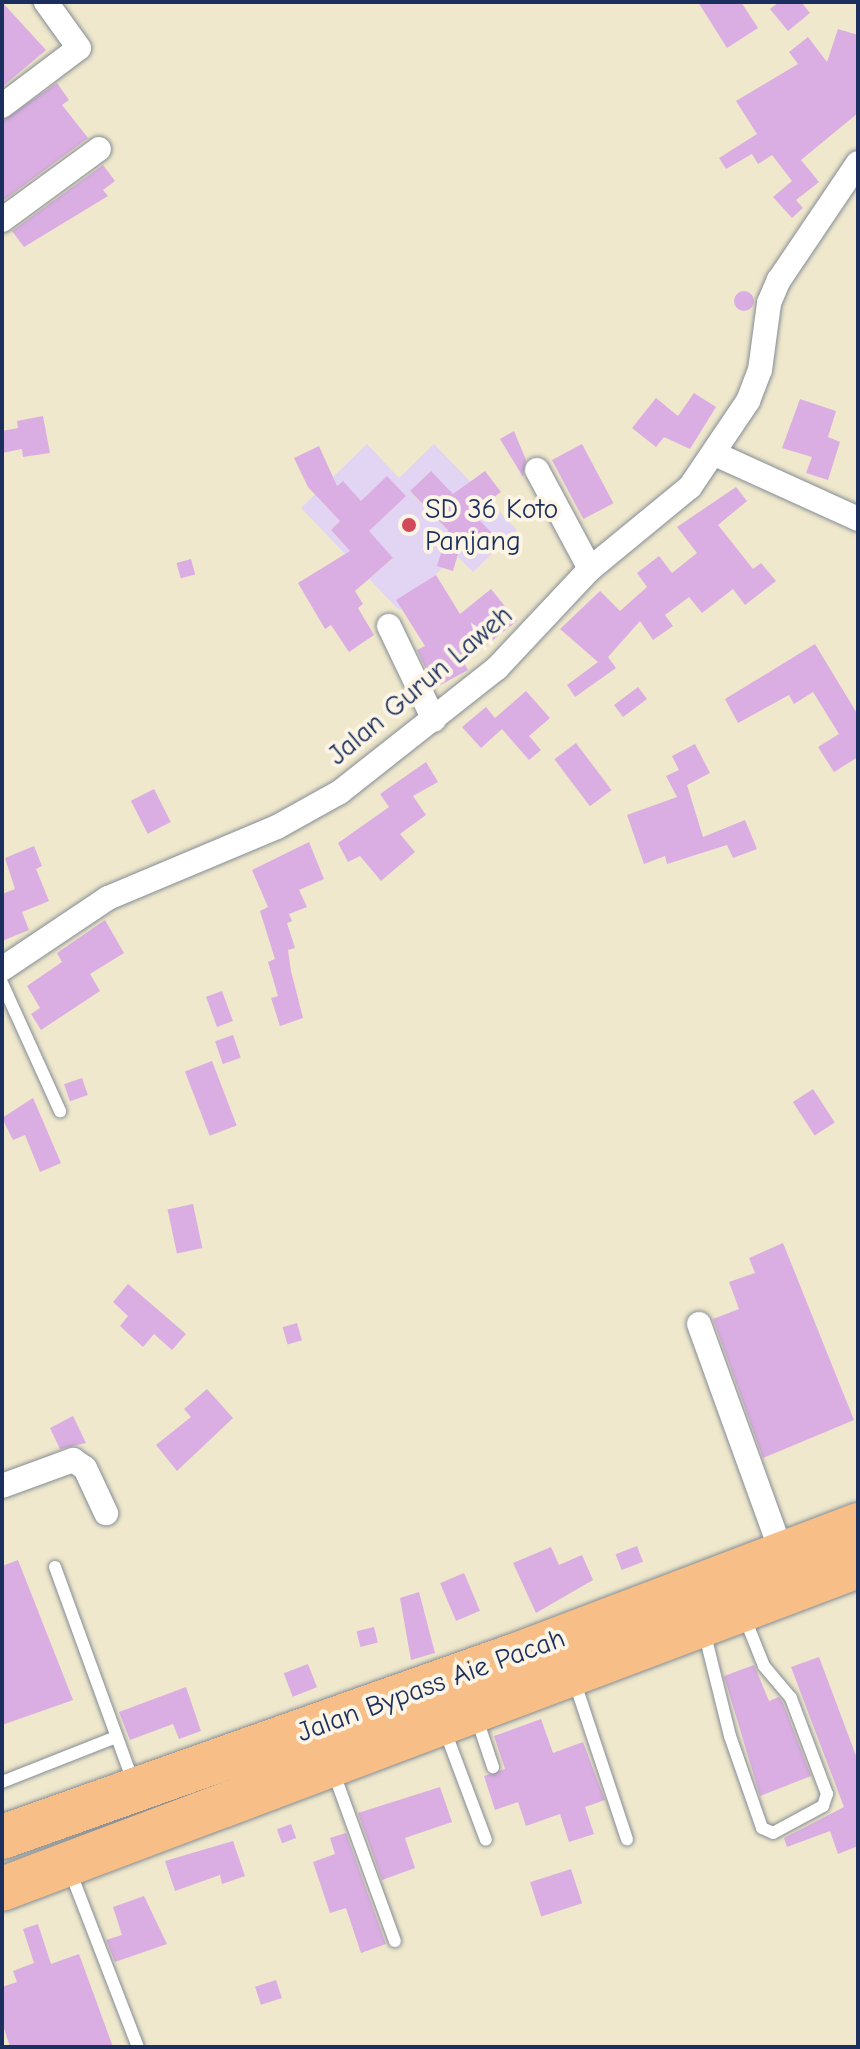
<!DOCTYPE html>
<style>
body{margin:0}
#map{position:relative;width:860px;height:2049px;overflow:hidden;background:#efe8cc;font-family:"Comic Neue",sans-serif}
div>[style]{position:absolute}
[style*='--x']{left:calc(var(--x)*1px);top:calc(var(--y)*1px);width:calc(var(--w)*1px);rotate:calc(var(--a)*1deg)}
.built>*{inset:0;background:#e2d4f3}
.building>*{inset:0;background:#daaee2;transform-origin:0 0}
.round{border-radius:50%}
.roads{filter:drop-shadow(0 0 2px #858c95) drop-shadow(0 0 2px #858c95)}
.lane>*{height:12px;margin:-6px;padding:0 6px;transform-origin:6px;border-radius:6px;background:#fff}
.street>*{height:24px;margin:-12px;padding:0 12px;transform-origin:12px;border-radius:12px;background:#fff}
.highway>*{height:44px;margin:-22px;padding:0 22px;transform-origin:22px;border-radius:22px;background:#f7be87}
.dots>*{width:22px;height:22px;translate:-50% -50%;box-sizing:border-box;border:4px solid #fcf5e5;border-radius:50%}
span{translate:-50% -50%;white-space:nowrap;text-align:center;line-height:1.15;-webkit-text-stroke:8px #fcf5e5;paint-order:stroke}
.poi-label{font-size:28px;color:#1b2f5e}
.left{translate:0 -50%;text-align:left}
.street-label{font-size:28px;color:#1b2f5e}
.frame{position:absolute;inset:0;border:4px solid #1b2f5e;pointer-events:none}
</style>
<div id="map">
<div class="built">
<i style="clip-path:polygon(evenodd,367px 444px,399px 478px,434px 444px,517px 530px,473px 572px,456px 555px,399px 610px,301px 508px,367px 444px,430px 471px,493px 534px,472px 554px,410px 492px,430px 471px,367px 444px,342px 481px,361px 501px,349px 550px,331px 530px,340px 521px,322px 502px,342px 481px,367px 444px,376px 539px,393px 559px,370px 578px,354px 558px,376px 539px)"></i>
</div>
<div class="building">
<i style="clip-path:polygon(2px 2px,46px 50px,2px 87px)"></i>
<i style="clip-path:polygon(698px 2px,741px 2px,758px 28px,727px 48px)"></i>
<i style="clip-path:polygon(779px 2px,801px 2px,810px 13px,788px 31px,770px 9px)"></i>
<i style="clip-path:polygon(838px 29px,858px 35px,858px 113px,801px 160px,819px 182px,796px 200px,803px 208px,792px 218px,773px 197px,792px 181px,772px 155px,758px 164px,752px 154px,726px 169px,719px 158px,757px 134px,736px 101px,798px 64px,789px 52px,808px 37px,827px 62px)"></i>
<i style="clip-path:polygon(57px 83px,69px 100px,62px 105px,88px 138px,4px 200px,2px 121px)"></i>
<i style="clip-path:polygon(103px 165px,115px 181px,103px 190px,108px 196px,24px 247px,12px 231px)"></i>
<i class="round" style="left:734px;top:291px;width:20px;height:20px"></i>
<i style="clip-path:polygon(694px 393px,716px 407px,690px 449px,664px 437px,656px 447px,632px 428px,656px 398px,678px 416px)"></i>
<i style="clip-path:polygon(800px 399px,836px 411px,828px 437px,840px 442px,828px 480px,806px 473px,812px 457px,782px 448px)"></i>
<i style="clip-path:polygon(43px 416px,50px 453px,23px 457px,22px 449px,2px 453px,2px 431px,18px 428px,17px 421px)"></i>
<i style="clip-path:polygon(514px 431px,526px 460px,523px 477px,500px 439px)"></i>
<i style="left:582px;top:444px;width:67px;height:34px;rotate:62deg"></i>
<i style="clip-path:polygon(319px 446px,337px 486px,343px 481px,361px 501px,387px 476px,406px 496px,369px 531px,393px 558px,355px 591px,363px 604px,358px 608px,374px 635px,349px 652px,331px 625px,325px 629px,298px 583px,350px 551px,331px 530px,340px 521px,308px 487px,294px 458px)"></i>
<i style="clip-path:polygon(431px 471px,453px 494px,485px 471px,501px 492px,472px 513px,493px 534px,472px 555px,461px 544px,453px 571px,437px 566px,448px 530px,410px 491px)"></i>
<i style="clip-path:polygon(736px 487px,747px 501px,718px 525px,753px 569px,761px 563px,776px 581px,745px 605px,733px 589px,702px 613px,689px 597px,665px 615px,673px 626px,653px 640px,640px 621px,608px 657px,616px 668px,575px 697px,567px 685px,598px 662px,560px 629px,600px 591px,620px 611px,647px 587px,637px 573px,659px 556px,672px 573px,697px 553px,677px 527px)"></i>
<i style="left:191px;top:559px;width:16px;height:15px;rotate:75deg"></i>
<i style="clip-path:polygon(436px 575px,460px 614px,491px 589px,517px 621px,464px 663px,468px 670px,435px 688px,417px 650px,425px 646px,396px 600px)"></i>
<i style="clip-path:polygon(815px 644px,858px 715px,858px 757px,834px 772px,818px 747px,839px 734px,813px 692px,794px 704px,789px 695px,738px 723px,725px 699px)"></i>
<i style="left:638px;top:687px;width:15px;height:30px;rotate:53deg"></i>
<i style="clip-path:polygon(526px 691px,550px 718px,529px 736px,541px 750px,529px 760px,502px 729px,481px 748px,462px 727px,486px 707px,495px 718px)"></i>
<i style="left:576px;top:743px;width:59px;height:27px;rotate:53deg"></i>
<i style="clip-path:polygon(695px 744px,710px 773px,687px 785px,703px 837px,745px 820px,757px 849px,733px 858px,727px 845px,667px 864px,665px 856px,644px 864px,627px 815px,677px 797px,666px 776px,679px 770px,672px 756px)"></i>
<i style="clip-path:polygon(426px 762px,438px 782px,413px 796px,426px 815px,400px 834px,415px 852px,381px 881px,360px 856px,348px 862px,338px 843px,389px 807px,380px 794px)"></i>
<i style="left:154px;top:789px;width:37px;height:26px;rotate:63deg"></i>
<i style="clip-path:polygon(309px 842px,324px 879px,299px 890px,307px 907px,289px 914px,292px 921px,287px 923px,295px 948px,288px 950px,291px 971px,303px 1018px,280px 1026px,271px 998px,278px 996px,268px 962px,275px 959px,260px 911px,268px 907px,252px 870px)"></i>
<i style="clip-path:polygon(34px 846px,42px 866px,36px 869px,49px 901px,22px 912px,29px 930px,2px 941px,2px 894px,15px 889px,5px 858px)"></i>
<i style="clip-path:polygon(105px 920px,124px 953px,90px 974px,100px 991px,41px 1030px,31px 1014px,40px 1008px,27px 986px,62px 962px,57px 953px)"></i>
<i style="left:222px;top:991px;width:32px;height:17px;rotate:70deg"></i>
<i style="left:233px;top:1035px;width:24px;height:19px;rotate:71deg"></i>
<i style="left:212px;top:1061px;width:69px;height:29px;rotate:69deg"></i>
<i style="left:82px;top:1078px;width:18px;height:19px;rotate:71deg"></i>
<i style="left:813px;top:1089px;width:40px;height:24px;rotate:57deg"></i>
<i style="clip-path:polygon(33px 1098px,61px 1163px,40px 1172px,25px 1135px,13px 1140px,2px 1118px)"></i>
<i style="left:193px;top:1204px;width:45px;height:26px;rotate:78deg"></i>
<i style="clip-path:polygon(783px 1243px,854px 1420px,763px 1458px,713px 1319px,739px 1309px,729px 1282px,755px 1273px,749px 1258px)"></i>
<i style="clip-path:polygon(128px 1284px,186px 1334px,172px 1350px,154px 1334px,143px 1347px,120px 1326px,128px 1316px,113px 1302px)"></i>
<i style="left:297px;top:1323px;width:18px;height:15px;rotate:74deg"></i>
<i style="clip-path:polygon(207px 1389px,233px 1418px,177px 1471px,156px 1445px,191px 1417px,184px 1409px)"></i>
<i style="clip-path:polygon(73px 1416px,86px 1443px,60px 1449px,50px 1428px)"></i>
<i style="left:637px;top:1546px;width:17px;height:23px;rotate:69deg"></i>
<i style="clip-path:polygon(551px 1547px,559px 1565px,582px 1555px,593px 1580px,536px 1613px,513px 1563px)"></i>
<i style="clip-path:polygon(18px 1560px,73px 1700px,2px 1725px,2px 1566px)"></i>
<i style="left:464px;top:1573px;width:41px;height:26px;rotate:67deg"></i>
<i style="clip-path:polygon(419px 1592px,435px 1653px,411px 1660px,400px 1598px)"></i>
<i style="left:374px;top:1627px;width:16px;height:18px;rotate:76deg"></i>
<i style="clip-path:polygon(819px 1657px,858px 1761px,858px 1846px,838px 1854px,830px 1831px,787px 1847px,784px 1838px,844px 1807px,791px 1667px)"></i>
<i style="left:308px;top:1664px;width:25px;height:26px;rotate:69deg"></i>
<i style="clip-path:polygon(754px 1665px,769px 1701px,779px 1697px,783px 1703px,811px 1776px,760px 1796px,724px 1676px)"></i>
<i style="clip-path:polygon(186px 1687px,201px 1731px,179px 1739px,173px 1724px,130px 1740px,119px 1712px)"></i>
<i style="clip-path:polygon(541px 1719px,553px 1753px,583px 1742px,605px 1800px,585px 1807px,594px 1834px,569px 1842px,560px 1814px,526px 1826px,518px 1802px,495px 1810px,484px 1776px,505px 1769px,494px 1736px)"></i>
<i style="clip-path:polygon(440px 1787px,452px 1822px,405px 1838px,415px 1868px,382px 1880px,358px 1813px)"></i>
<i style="left:291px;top:1824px;width:15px;height:15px;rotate:70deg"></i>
<i style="clip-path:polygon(346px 1833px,386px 1944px,361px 1953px,346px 1908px,330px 1913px,313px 1862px,335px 1854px,330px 1838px)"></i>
<i style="clip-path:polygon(233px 1841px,245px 1876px,222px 1884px,220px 1875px,175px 1891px,165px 1861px)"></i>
<i style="left:571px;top:1869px;width:36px;height:43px;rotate:72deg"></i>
<i style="clip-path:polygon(144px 1896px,167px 1944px,115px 1962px,106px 1940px,122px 1935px,113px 1907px)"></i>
<i style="clip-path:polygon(38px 1924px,51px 1964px,79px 1954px,113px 2047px,10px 2047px,2px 2022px,2px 1987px,17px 1982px,13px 1971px,34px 1963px,23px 1929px)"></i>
<i style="left:276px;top:1980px;width:19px;height:22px;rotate:72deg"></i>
</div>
<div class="roads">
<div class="lane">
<i style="--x:2;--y:983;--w:141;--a:65.6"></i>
<i style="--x:55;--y:1567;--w:231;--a:70"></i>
<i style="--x:704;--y:1631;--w:108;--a:76.1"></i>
<i style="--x:730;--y:1736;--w:97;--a:70.8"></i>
<i style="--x:762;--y:1828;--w:12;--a:24"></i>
<i style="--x:773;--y:1833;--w:57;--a:-28.4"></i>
<i style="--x:823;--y:1806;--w:13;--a:-72"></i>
<i style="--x:827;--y:1794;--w:103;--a:-110.6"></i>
<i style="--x:791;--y:1698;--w:42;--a:-130.2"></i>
<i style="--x:764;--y:1666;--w:54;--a:-111.8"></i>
<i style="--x:574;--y:1680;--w:168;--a:71.6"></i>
<i style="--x:477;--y:1719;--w:51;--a:71.6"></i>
<i style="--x:445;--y:1731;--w:116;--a:69.4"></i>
<i style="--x:333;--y:1771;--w:181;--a:70"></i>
<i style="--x:2;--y:1782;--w:123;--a:-21.5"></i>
<i style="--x:70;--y:1871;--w:189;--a:68.9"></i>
</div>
<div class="street">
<i style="--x:2;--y:106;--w:96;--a:-37"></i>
<i style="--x:79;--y:48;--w:57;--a:-125.7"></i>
<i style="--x:2;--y:220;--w:120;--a:-36.2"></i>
<i style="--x:715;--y:454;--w:157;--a:24.4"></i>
<i style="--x:537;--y:470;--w:112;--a:61.8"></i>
<i style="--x:389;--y:626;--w:104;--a:64.4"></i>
<i style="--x:2;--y:969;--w:128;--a:-33.8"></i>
<i style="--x:108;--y:898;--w:183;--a:-22.8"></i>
<i style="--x:277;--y:827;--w:72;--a:-29.1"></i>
<i style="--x:340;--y:792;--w:200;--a:-38.3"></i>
<i style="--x:497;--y:668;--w:136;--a:-46.8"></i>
<i style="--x:590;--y:569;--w:129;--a:-39.4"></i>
<i style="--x:690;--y:487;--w:104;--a:-56"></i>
<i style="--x:748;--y:401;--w:33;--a:-69"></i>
<i style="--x:760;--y:370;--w:68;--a:-82.3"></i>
<i style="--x:769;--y:303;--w:25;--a:-67"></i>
<i style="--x:779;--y:280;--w:141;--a:-56"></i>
<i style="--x:699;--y:1324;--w:244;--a:70.1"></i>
<i style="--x:2;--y:1486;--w:76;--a:-20.1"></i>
<i style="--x:73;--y:1460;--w:14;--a:34"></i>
<i style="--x:85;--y:1468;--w:50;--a:65"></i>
</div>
<div class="highway">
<i style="--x:2;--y:1837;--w:545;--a:-19.5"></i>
<i style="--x:516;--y:1655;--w:366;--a:-20.8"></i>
<i style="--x:2;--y:1889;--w:915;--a:-20.67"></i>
</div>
</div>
<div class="dots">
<i style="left:409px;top:525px;background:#d1495b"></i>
</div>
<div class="poi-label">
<span class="left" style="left:425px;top:525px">SD 36 Koto<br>Panjang</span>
</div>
<div class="street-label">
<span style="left:420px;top:685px;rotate:-40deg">Jalan Gurun Laweh</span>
<span style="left:431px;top:1685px;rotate:-20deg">Jalan Bypass Aie Pacah</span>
</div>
<div class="frame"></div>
</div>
